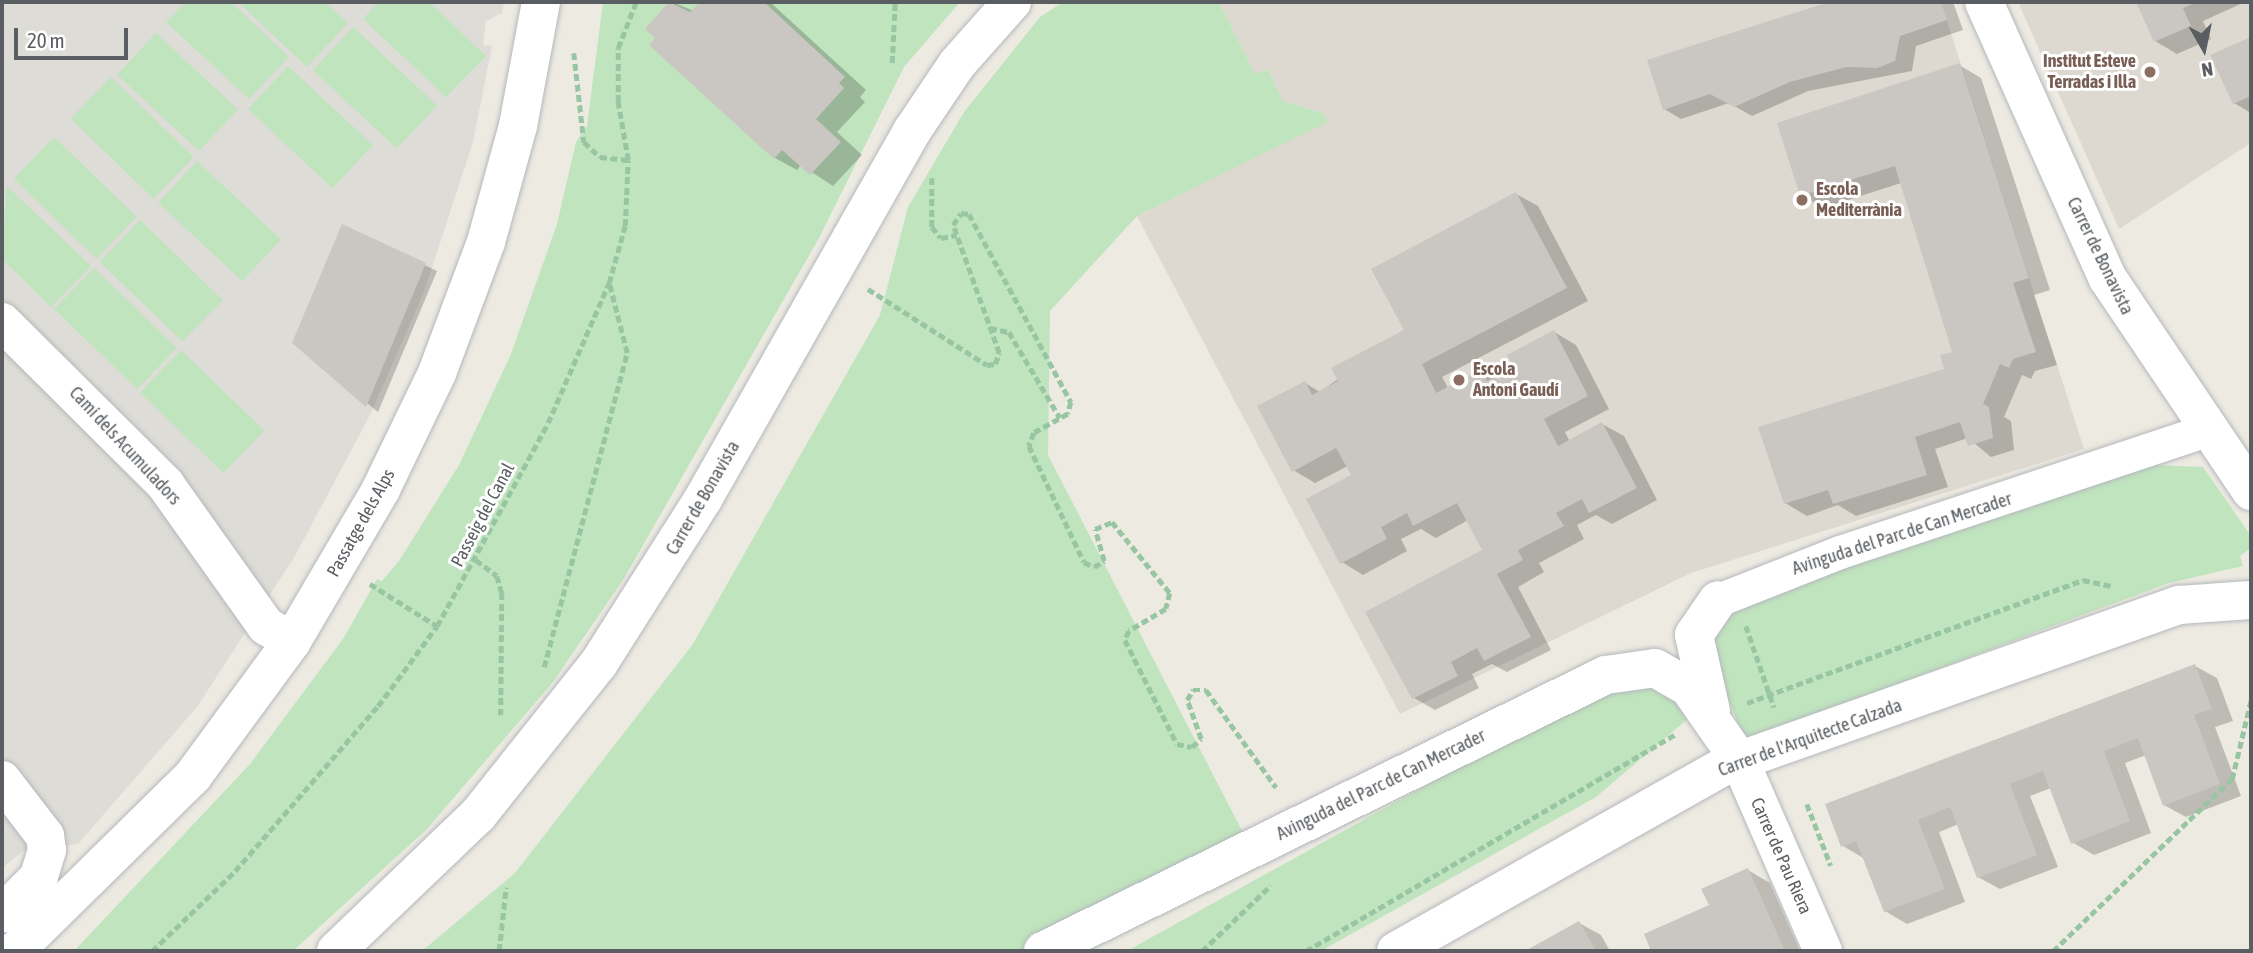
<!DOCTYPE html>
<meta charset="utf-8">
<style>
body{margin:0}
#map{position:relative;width:2253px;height:953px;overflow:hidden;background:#edeae2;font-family:"Asap Condensed",sans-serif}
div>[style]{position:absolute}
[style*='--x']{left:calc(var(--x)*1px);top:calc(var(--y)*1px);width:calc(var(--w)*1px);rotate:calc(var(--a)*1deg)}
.industrial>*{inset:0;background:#dedcd6}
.education>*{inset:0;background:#ddd9d0}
.green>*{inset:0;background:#c0e4be;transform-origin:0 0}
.shadow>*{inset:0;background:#0003}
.building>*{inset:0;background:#cac6c1}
.path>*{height:4.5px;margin-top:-2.25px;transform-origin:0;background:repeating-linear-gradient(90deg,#98c5a2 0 7px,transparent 0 10.5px)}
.roads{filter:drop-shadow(0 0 2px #b4b8bc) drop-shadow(0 0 2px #b4b8bc)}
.pedestrian>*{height:33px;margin:-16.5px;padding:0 16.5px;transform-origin:16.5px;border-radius:16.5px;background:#fff}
.minor>*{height:38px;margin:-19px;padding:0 19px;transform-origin:19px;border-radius:19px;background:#fff}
.dots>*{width:19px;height:19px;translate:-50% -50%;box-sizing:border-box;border:4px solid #fff;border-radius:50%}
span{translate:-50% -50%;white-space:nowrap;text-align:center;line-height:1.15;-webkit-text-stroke:6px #fff;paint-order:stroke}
.education-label{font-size:18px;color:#785e54;font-weight:700}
.right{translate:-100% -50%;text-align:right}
.left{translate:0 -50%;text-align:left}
.street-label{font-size:18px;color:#5a5e62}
.frame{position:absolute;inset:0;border:4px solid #5a5e62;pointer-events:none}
.north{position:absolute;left:2169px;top:14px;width:70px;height:70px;-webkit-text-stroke:5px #fff;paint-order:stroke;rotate:171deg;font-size:19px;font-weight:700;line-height:28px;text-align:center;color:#5a5e62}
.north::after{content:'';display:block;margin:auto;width:24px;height:32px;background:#5a5e62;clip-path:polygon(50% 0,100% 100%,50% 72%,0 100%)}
.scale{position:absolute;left:14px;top:28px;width:114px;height:32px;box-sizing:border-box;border:4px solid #5a5e62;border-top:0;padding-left:9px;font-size:21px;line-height:24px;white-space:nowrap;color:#5a5e62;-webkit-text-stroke:5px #fff;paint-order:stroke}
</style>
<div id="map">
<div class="industrial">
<i style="clip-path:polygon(2px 2px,504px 2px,502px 13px,486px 21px,483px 45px,492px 46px,473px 142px,424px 292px,371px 413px,295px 556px,197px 707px,78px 844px,26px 849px,2px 868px)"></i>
</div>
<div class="education">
<i style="clip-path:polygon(1219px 2px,1941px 2px,2084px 449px,1691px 573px,1400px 714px,1137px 216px,1327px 122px,1323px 113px,1283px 101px,1268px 69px,1255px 74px)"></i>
<i style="clip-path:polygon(2018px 2px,2251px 2px,2251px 143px,2119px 229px)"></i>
</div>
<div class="green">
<i style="clip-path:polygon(186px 2px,231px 2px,289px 57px,249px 99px,166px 22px)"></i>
<i style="clip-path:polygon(238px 2px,325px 2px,348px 23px,307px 67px)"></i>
<i style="clip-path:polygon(378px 2px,429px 2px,486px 56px,446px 97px,363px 19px)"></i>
<i style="clip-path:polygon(603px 2px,960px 2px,904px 67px,819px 238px,623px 580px,553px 682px,427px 829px,293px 951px,74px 951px,250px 764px,343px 639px,377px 579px,382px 581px,399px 561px,459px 465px,511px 354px,557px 224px,576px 142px,587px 126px)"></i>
<i style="clip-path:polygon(1063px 2px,1219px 2px,1255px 74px,1268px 69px,1283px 101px,1323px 113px,1328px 122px,1137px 216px,1050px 311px,1048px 455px,1255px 856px,1089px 951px,422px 951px,515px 873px,693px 644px,880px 315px,908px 207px,964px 112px,1040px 17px)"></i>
<i style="left:353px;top:27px;width:115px;height:59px;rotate:43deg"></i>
<i style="left:156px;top:33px;width:112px;height:57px;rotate:43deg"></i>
<i style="left:288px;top:66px;width:116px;height:59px;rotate:43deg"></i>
<i style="left:111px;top:77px;width:115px;height:58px;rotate:44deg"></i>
<i style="left:54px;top:137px;width:115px;height:58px;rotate:44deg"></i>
<i style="left:197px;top:161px;width:115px;height:57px;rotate:43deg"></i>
<i style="clip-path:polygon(7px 186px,91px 266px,51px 307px,2px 259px)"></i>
<i style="left:140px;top:220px;width:115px;height:58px;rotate:44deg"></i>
<i style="left:94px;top:268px;width:115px;height:57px;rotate:44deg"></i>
<i style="left:181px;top:350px;width:116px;height:59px;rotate:44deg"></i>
<i style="clip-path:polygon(2155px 465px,2203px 467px,2251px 536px,2251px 548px,2240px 556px,2243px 566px,2169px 583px,1827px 710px,1755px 744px,1743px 735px,1708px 653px,1715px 619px,1852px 562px)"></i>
<i style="clip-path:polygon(1655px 682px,1691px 716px,1596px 797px,1321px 951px,1127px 951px,1578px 701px)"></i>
</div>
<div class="shadow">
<i style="clip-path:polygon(672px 2px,694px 11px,702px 2px,770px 2px,866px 90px,860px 97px,865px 102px,837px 132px,862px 155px,833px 186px,801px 165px,797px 170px,775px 158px,651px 45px,658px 38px,647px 28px)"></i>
<i style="clip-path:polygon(1835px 2px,1953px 2px,1963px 30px,1916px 46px,1912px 71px,1808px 91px,1752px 116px,1729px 103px,1681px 119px,1664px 109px,1649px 61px)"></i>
<i style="clip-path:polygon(2138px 2px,2245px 2px,2203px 21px,2211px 39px,2177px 54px,2155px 41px)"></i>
<i style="clip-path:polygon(2251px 38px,2251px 113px,2234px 103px,2212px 56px)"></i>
<i style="clip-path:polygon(1959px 65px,1981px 78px,2050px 290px,2034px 295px,2057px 365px,2035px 371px,2031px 379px,2022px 375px,2004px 417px,2011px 421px,2014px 450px,1991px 457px,1968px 438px,1935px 449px,1948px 487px,1856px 516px,1838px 505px,1807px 516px,1785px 503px,1946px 370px,1955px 353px,1901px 183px,1823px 208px,1801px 195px)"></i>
<i style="clip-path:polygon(1516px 194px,1538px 206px,1588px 301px,1442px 377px,1448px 388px,1481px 372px,1495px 379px,1554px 332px,1576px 345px,1609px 409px,1565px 432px,1570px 442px,1602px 424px,1624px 436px,1657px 500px,1612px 524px,1596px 515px,1577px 525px,1584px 539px,1539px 563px,1544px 572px,1518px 587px,1551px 650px,1507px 672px,1492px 664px,1472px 674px,1479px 688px,1435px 710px,1414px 698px,1485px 551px,1468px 520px,1436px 538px,1421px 529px,1401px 539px,1407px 551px,1363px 575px,1342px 562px,1353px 476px,1348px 466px,1315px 483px,1293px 470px,1305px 383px,1320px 392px,1406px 330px)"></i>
<i style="clip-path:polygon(343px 226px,437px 271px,378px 412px,294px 343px)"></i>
<i style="clip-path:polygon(2195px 666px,2217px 678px,2233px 721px,2215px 727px,2241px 796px,2186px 817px,2164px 805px,2146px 755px,2125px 763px,2151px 833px,2094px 855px,2072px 842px,2051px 788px,2030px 796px,2058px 867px,2000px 889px,1978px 877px,1959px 824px,1939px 832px,1965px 902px,1907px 924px,1885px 911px,1865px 859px,1843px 846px)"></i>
<i style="clip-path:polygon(1748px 870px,1770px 883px,1800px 951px,1653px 951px,1646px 935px,1711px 906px)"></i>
<i style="clip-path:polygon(1579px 923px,1601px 935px,1610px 951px,1528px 951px)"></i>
</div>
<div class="building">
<i style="clip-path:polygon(669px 2px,690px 12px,700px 2px,764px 2px,845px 77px,839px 83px,844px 88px,816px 119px,841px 142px,810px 175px,782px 150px,774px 159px,649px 45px,655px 38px,645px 29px)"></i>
<i style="clip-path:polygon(1829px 2px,1941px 2px,1947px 20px,1900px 36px,1895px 61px,1877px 68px,1846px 67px,1790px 82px,1734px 107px,1710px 94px,1663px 110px,1647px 60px)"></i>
<i style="clip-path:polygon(2136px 2px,2197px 2px,2183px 8px,2191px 26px,2154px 42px)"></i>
<i style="clip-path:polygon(2251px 37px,2251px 96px,2233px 104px,2210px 55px)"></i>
<i style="clip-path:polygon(1960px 63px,2029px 278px,2013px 283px,2036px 352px,2013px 359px,2009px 368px,2000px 364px,1983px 404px,1989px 407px,1993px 438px,1968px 446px,1960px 422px,1915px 437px,1927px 475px,1833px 504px,1828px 490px,1784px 504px,1758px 427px,1944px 369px,1940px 355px,1952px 352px,1895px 166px,1800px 196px,1777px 123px)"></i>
<i style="clip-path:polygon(1516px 192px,1567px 288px,1422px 364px,1436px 393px,1481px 370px,1487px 381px,1514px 368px,1507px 355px,1554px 330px,1588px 396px,1544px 419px,1558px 446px,1602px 422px,1637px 488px,1589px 513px,1582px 499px,1556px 513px,1564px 526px,1518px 550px,1523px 560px,1497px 574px,1531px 637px,1484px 661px,1477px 648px,1451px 662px,1458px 676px,1412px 699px,1365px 612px,1482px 550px,1457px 503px,1413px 526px,1407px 513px,1381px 527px,1387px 539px,1340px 564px,1306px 499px,1351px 475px,1336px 448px,1292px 472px,1257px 406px,1305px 381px,1312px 395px,1338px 381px,1331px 368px,1404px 330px,1371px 269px)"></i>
<i style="clip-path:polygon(342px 224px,426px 263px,366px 407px,292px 343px)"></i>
<i style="clip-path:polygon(2195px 664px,2212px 709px,2194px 715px,2220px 784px,2163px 806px,2138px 738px,2104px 751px,2130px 821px,2071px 844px,2043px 771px,2010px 784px,2037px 855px,1977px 878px,1950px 807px,1918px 820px,1945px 889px,1884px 912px,1856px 841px,1841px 847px,1825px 804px)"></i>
<i style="clip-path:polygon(1748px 868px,1785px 951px,1651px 951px,1644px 934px,1709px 905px,1701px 889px)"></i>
<i style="clip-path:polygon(1579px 921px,1596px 951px,1525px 951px)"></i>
</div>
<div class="path">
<i style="--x:574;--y:53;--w:90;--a:83.6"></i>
<i style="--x:584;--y:142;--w:22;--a:43"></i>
<i style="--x:600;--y:157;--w:28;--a:6"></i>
<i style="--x:892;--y:63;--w:61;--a:-87.2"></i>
<i style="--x:932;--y:178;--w:49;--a:90"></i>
<i style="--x:932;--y:227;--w:14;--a:51"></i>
<i style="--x:941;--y:238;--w:16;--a:-11"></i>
<i style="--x:868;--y:289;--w:141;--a:32.6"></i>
<i style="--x:987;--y:365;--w:8;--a:-7"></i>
<i style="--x:995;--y:364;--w:12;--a:-70"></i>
<i style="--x:999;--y:353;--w:136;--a:-109.8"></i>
<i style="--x:953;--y:225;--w:14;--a:-56"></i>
<i style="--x:961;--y:213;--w:8;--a:7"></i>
<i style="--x:969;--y:214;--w:214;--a:61.5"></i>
<i style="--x:1071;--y:402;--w:12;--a:104"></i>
<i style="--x:1068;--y:414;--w:39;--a:151"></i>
<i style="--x:1034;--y:433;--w:14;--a:111"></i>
<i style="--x:1029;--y:446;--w:128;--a:64.6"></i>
<i style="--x:1084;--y:562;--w:11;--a:27"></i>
<i style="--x:1094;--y:567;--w:12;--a:-31"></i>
<i style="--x:1104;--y:561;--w:33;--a:-106"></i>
<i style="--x:1095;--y:529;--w:18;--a:-22"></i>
<i style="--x:1112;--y:522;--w:92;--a:50.8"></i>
<i style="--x:1170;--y:593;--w:16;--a:104"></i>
<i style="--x:1166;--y:609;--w:43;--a:149.3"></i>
<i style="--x:1129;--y:631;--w:10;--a:114"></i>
<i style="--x:1125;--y:640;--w:116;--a:63.4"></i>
<i style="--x:1177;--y:744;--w:15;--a:11"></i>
<i style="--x:1192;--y:747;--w:12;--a:-42"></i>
<i style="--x:1201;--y:739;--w:41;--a:-109.7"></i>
<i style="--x:1187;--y:700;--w:12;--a:-59"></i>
<i style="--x:1193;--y:690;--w:13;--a:0"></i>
<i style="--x:1206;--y:690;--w:120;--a:54.2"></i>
<i style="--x:990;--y:328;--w:19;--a:12"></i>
<i style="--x:1009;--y:332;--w:100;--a:59.3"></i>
<i style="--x:476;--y:560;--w:26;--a:37"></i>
<i style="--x:497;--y:576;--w:18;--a:74"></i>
<i style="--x:502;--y:593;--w:122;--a:90.5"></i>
<i style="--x:370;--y:584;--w:79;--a:32.1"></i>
<i style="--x:1746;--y:626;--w:86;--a:70.9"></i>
<i style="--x:544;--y:667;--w:325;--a:-75.2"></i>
<i style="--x:627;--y:353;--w:72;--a:-104.4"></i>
<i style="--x:1747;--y:703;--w:358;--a:-20.1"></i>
<i style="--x:2083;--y:580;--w:30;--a:12"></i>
<i style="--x:1807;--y:804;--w:66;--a:68.8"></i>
<i style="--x:152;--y:951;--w:115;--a:-43.9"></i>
<i style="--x:235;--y:871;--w:218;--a:-49.1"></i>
<i style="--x:378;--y:706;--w:99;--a:-53.6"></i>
<i style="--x:437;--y:626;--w:231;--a:-61.3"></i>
<i style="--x:548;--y:423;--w:153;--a:-66.5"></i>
<i style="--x:609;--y:283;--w:59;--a:-74.3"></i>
<i style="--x:625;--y:226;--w:66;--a:-87.4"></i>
<i style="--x:628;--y:160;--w:59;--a:-99.8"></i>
<i style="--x:618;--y:102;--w:54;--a:-90"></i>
<i style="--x:618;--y:48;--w:49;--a:-68.6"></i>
<i style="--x:499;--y:951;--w:64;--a:-83.8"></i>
<i style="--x:1202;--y:951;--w:95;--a:-43.7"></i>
<i style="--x:1306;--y:951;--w:429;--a:-30.4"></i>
<i style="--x:2053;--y:951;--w:248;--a:-43.9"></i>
<i style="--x:2232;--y:779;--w:81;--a:-76.5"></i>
</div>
<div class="roads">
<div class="pedestrian">
<i style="--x:1718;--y:600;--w:131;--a:-21.5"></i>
<i style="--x:1840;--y:552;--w:387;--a:-18.4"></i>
</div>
<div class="minor">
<i style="--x:1984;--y:2;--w:303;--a:65.9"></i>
<i style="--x:2108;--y:279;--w:256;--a:56"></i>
<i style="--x:2;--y:322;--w:230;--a:44.8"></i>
<i style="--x:165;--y:484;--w:174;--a:54.6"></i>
<i style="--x:266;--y:626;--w:30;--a:30"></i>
<i style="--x:1711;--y:711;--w:78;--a:-102.6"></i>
<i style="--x:1694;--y:635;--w:42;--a:-55.6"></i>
<i style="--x:2;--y:780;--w:71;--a:52.5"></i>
<i style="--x:45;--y:836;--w:14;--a:82"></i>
<i style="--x:47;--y:850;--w:28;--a:107"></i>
<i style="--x:39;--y:877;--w:52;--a:135"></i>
<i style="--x:15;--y:951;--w:250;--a:-44.5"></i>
<i style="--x:193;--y:776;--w:167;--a:-53.7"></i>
<i style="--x:292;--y:641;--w:176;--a:-59.6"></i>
<i style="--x:381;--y:489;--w:129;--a:-64.2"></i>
<i style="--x:437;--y:373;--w:140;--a:-69.5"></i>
<i style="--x:486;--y:242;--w:120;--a:-74.6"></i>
<i style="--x:518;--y:126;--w:126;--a:-79.5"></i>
<i style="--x:336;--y:951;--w:197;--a:-43.8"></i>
<i style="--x:478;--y:815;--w:194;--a:-51.5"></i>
<i style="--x:599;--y:663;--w:194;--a:-57.6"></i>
<i style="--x:703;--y:499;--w:423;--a:-60.4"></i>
<i style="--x:912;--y:131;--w:81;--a:-56.1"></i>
<i style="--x:957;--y:64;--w:83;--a:-48.4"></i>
<i style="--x:1043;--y:951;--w:627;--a:-26.12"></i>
<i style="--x:1606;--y:675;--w:49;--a:-8.1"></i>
<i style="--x:1655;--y:668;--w:39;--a:30"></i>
<i style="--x:1689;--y:688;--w:89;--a:55.1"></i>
<i style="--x:1740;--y:761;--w:207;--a:66.4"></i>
<i style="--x:1396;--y:951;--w:377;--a:-29.4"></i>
<i style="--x:1724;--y:766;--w:483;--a:-19.5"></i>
<i style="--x:2179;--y:605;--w:72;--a:-4"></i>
</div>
</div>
<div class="dots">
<i style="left:2150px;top:72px;background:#8d6e63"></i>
<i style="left:1802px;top:200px;background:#8d6e63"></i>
<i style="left:1459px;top:380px;background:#8d6e63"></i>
</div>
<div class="education-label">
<span class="right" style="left:2136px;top:72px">Institut Esteve<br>Terradas i Illa</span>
<span class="left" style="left:1816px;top:200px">Escola<br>Mediterrània</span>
<span class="left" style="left:1473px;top:380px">Escola<br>Antoni Gaudí</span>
</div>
<div class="street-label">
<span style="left:2100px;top:256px;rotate:64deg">Carrer de Bonavista</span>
<span style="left:125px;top:446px;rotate:47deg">Camí dels Acumuladors</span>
<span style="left:703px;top:498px;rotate:-60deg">Carrer de Bonavista</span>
<span style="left:483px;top:515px;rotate:-62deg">Passeig del Canal</span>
<span style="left:361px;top:523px;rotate:-61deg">Passatge dels Alps</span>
<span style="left:1902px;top:534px;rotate:-18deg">Avinguda del Parc de Can Mercader</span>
<span style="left:1810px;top:738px;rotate:-20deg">Carrer de l'Arquitecte Calzada</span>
<span style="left:1381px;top:785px;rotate:-26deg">Avinguda del Parc de Can Mercader</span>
<span style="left:1781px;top:856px;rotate:66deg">Carrer de Pau Riera</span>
</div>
<div class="frame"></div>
<div class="north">N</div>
<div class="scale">20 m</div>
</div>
